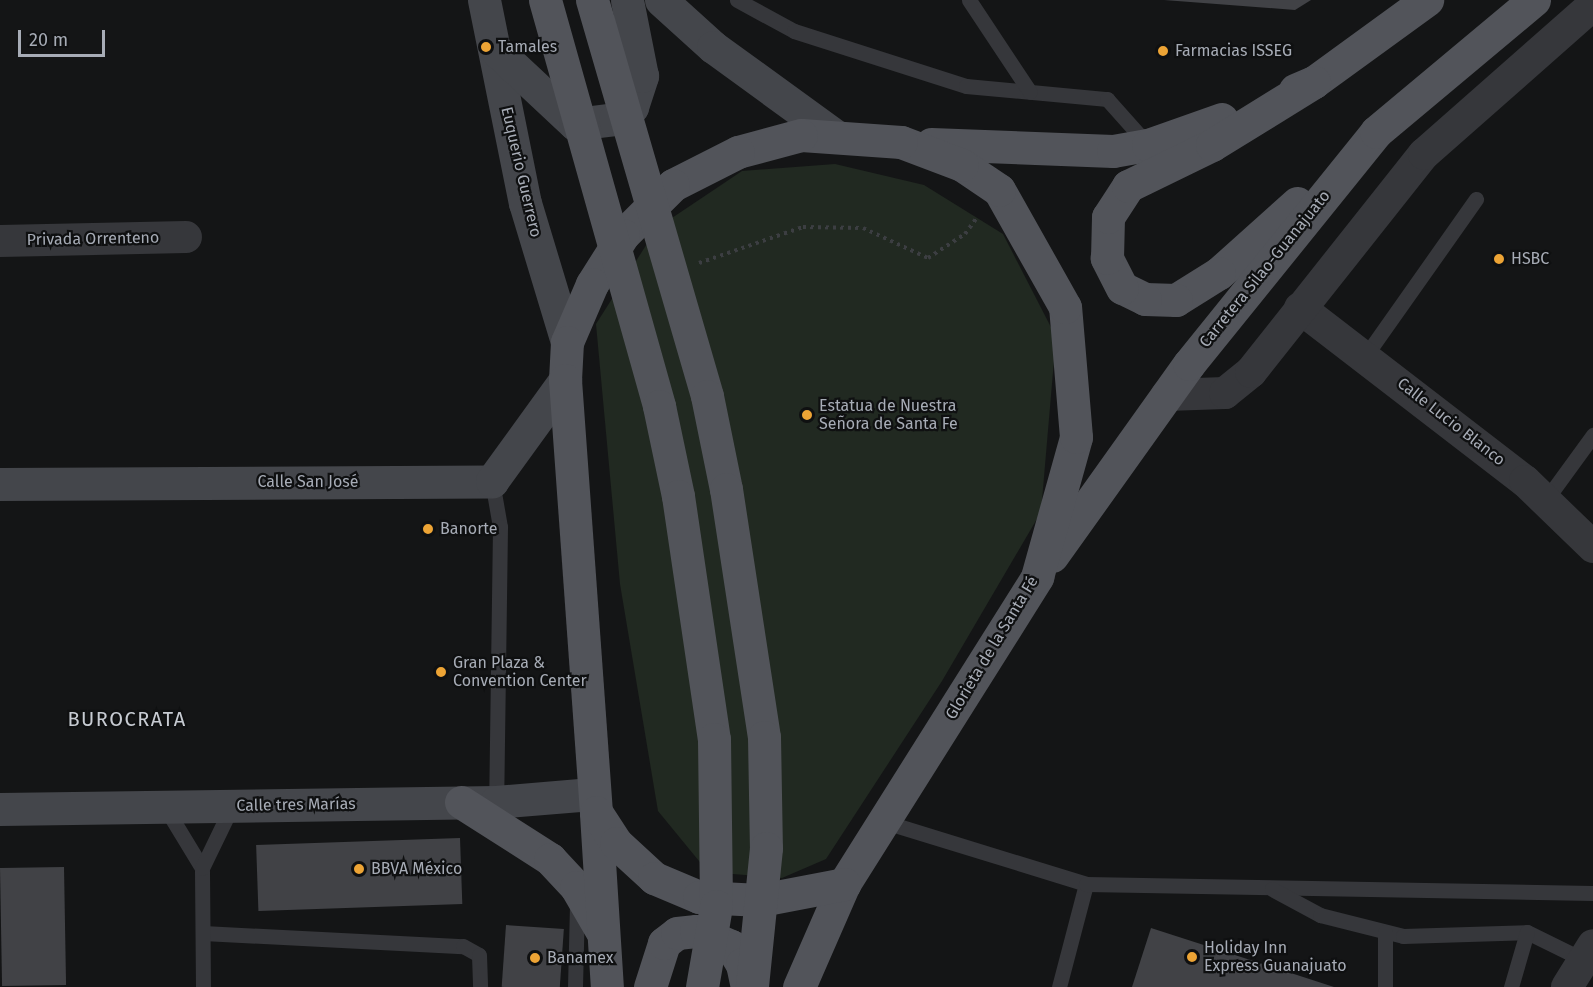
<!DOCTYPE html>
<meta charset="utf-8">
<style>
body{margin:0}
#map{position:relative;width:1593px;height:987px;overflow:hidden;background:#141516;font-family:"Fira Sans",sans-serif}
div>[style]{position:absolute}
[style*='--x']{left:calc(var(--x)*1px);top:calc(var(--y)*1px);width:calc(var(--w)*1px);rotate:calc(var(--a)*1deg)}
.green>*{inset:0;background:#212921}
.building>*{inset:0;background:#414246;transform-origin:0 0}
.path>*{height:4px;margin-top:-2px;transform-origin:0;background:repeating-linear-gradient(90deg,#3c3e42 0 3px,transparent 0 7.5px)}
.lane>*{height:15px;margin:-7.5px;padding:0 7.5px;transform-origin:7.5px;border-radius:7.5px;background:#36373b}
.street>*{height:32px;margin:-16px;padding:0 16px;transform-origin:16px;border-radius:16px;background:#36373b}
.secondary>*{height:33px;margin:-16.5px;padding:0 16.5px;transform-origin:16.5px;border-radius:16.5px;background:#44464b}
.primary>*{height:33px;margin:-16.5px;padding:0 16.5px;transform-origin:16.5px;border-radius:16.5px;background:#52545a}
.primary-bridge>*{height:33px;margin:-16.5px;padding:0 16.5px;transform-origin:16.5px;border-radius:16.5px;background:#52545a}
.dots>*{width:16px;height:16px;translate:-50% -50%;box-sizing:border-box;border:3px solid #0f1011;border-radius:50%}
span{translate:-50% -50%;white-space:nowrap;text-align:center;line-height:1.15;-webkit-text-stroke:4.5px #0f1011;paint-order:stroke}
.poi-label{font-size:16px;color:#a7acb6}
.left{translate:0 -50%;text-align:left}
.street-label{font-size:16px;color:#a7acb6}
.quarter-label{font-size:20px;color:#c7cbd2;letter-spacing:1.5px}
.scale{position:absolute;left:18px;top:30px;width:87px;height:27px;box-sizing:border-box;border:3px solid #a7acb6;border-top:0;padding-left:8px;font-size:18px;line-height:21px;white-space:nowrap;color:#a7acb6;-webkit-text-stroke:4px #0f1011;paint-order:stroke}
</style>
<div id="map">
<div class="green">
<i style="clip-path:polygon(835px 164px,924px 185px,1003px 234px,1056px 337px,1041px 512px,942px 681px,826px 859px,782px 878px,708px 872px,658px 811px,620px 584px,596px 324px,657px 228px,742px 171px)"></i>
</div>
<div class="building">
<i style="clip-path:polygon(1164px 0,1311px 0,1295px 10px)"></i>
<i style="left:460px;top:838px;width:66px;height:204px;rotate:88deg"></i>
<i style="left:64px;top:867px;width:118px;height:64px;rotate:89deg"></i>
<i style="left:506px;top:925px;width:58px;height:62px;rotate:4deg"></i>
<i style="clip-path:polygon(1151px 928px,1334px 987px,1132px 987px)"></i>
</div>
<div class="path">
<i style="--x:699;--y:263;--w:110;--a:-19.1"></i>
<i style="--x:803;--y:227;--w:60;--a:1"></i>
<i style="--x:863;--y:228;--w:72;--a:24.8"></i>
<i style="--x:928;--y:258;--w:44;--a:-33"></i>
<i style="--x:965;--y:234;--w:22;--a:-54"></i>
</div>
<div class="lane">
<i style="--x:737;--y:0;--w:65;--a:28.5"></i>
<i style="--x:794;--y:31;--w:181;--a:17.7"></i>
<i style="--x:966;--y:86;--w:142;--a:5.3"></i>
<i style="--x:1107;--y:99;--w:62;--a:48.3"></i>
<i style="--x:969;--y:0;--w:110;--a:56.5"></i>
<i style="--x:1366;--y:355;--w:191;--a:-54.8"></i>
<i style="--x:492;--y:481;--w:47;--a:80.1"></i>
<i style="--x:500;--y:527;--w:275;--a:90.8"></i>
<i style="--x:1545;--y:501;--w:82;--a:-54"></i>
<i style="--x:165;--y:807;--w:71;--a:58.8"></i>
<i style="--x:885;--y:822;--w:210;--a:17.1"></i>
<i style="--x:1086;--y:884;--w:106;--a:104.7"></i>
<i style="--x:1086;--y:884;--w:507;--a:1.02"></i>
<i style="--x:1272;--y:889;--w:55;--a:28.4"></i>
<i style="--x:1320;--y:915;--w:86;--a:14.2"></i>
<i style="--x:1403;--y:936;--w:124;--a:-1.8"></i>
<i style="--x:1527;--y:932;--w:64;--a:26.2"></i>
<i style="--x:203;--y:933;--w:260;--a:2.9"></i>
<i style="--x:463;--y:946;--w:18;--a:29"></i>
<i style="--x:479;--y:955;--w:32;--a:88"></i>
<i style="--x:203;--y:987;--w:119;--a:-90.5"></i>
<i style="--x:202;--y:868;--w:69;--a:-64.2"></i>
<i style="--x:575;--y:987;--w:84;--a:-88.6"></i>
<i style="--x:1385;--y:987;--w:55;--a:-90"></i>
<i style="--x:1511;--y:987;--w:57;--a:-73.8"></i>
</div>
<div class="street">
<i style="--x:0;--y:241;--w:186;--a:-1.2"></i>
<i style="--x:1300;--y:308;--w:284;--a:37.6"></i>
<i style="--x:1525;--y:481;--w:95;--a:44.1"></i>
<i style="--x:1167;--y:395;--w:58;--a:-2"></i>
<i style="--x:1225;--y:393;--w:33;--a:-39"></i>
<i style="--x:1251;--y:372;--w:278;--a:-51.6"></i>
<i style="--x:1424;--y:154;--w:225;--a:-41.4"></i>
<i style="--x:1567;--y:987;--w:49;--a:-58.2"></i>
</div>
<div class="secondary">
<i style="--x:484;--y:0;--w:207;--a:78.6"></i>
<i style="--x:525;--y:203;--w:145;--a:73.2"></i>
<i style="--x:661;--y:0;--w:70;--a:42.1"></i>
<i style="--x:713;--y:47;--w:153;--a:36"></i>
<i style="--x:497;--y:51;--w:107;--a:43.1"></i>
<i style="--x:575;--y:124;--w:40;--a:-7.1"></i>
<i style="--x:615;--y:119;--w:21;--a:-35"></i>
<i style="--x:632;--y:107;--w:33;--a:-72"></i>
<i style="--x:642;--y:76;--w:77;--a:-101.2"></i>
<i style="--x:0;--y:484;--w:492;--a:-0.3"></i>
<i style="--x:492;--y:481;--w:125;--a:-54.1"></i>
<i style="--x:0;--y:809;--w:496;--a:-0.8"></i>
<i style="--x:496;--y:802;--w:96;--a:-4.8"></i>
</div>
<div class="primary">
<i style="--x:1295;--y:90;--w:21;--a:-23"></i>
<i style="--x:1314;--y:82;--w:140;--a:-36"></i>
<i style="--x:931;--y:144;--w:182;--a:2.2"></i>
<i style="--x:1113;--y:151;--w:36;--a:-10"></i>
<i style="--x:1148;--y:145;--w:78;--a:-19.4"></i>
<i style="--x:1297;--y:203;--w:105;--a:138.1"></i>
<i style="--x:1219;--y:273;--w:51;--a:147.9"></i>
<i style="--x:1176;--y:300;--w:31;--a:-178"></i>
<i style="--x:1145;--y:299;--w:25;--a:-154"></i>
<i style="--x:1122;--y:288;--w:34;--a:-117"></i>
<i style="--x:1107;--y:258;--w:41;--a:-88.6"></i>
<i style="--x:1108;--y:217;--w:37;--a:-57"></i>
<i style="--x:1128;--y:186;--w:93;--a:-26"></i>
<i style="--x:1212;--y:145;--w:120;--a:-31.7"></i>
<i style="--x:1052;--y:556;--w:236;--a:-54.5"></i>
<i style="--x:1189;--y:364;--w:298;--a:-51.1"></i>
<i style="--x:1376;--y:132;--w:206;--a:-39.9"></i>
<i style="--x:461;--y:802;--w:106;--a:32.6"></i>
<i style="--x:550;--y:859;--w:38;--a:47"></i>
<i style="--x:576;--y:887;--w:50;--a:59.8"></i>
<i style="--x:596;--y:814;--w:173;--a:86.4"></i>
<i style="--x:650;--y:987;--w:46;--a:-72.3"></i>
<i style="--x:664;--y:943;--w:16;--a:-38"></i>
<i style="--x:677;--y:933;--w:19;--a:-6"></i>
<i style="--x:696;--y:931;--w:38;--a:23"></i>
<i style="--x:731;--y:946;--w:21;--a:59"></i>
<i style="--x:742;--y:964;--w:24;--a:78"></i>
<i style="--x:799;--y:987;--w:112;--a:-66.4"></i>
<i style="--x:844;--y:884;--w:363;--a:-57.8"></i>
<i style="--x:1037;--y:577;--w:145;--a:-74.4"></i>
<i style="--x:1076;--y:437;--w:130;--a:-94.8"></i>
<i style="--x:1065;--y:307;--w:134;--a:-119.4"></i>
<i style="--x:999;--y:190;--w:45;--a:-146"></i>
<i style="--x:962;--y:165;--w:65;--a:-159.3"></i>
<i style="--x:901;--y:142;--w:100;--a:-176"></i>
<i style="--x:801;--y:135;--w:65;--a:164.9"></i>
<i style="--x:738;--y:152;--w:73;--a:153.1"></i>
<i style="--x:673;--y:185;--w:71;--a:135"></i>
<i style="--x:623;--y:235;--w:58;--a:122.3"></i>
<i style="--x:592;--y:284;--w:63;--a:113.3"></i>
<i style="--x:567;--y:342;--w:38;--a:93"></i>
<i style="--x:565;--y:380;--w:433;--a:85.9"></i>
<i style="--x:596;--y:812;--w:37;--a:57"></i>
<i style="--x:616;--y:843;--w:52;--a:42.6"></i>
<i style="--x:654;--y:878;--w:49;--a:22.9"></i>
<i style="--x:699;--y:897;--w:62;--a:2.8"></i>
<i style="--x:761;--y:900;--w:85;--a:-10.9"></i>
</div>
<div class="primary-bridge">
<i style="--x:545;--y:0;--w:422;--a:74.3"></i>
<i style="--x:659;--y:406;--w:92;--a:78.1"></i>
<i style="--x:678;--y:496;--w:246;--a:81.6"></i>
<i style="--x:714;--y:739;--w:167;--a:89.3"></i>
<i style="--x:716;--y:906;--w:82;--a:99.8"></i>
<i style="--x:592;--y:0;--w:412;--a:73.8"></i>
<i style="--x:707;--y:396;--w:95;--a:78.5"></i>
<i style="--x:726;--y:489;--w:251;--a:81.3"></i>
<i style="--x:764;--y:737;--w:111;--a:89"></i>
<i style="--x:766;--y:848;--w:140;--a:95.8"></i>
</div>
<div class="dots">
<i style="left:486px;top:47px;background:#eda435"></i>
<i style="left:1163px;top:51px;background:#eda435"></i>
<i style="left:1499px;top:259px;background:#eda435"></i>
<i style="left:807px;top:415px;background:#eda435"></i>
<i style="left:428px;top:529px;background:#eda435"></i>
<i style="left:441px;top:672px;background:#eda435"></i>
<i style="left:359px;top:869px;background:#eda435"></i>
<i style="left:1192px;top:957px;background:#eda435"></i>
<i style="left:535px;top:958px;background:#eda435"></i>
</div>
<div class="poi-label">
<span class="left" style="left:498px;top:47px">Tamales</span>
<span class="left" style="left:1175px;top:51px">Farmacias ISSEG</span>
<span class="left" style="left:1511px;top:259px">HSBC</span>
<span class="left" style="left:819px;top:415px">Estatua de Nuestra<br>Señora de Santa Fe</span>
<span class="left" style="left:440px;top:529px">Banorte</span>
<span class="left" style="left:453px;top:672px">Gran Plaza &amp;<br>Convention Center</span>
<span class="left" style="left:371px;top:869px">BBVA México</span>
<span class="left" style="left:1204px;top:957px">Holiday Inn<br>Express Guanajuato</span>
<span class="left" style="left:547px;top:958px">Banamex</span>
</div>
<div class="street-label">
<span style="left:521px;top:172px;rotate:77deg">Euquerio Guerrero</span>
<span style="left:93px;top:239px;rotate:-1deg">Privada Orrenteno</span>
<span style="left:1265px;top:269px;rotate:-51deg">Carretera Silao-Guanajuato</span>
<span style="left:1451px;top:422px;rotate:38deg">Calle Lucio Blanco</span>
<span style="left:308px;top:482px">Calle San José</span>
<span style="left:992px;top:648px;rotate:-59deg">Glorieta de la Santa Fé</span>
<span style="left:296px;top:805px;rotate:-1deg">Calle tres Marías</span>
</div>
<div class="quarter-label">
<span style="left:127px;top:719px">BUROCRATA</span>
</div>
<div class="scale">20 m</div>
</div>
